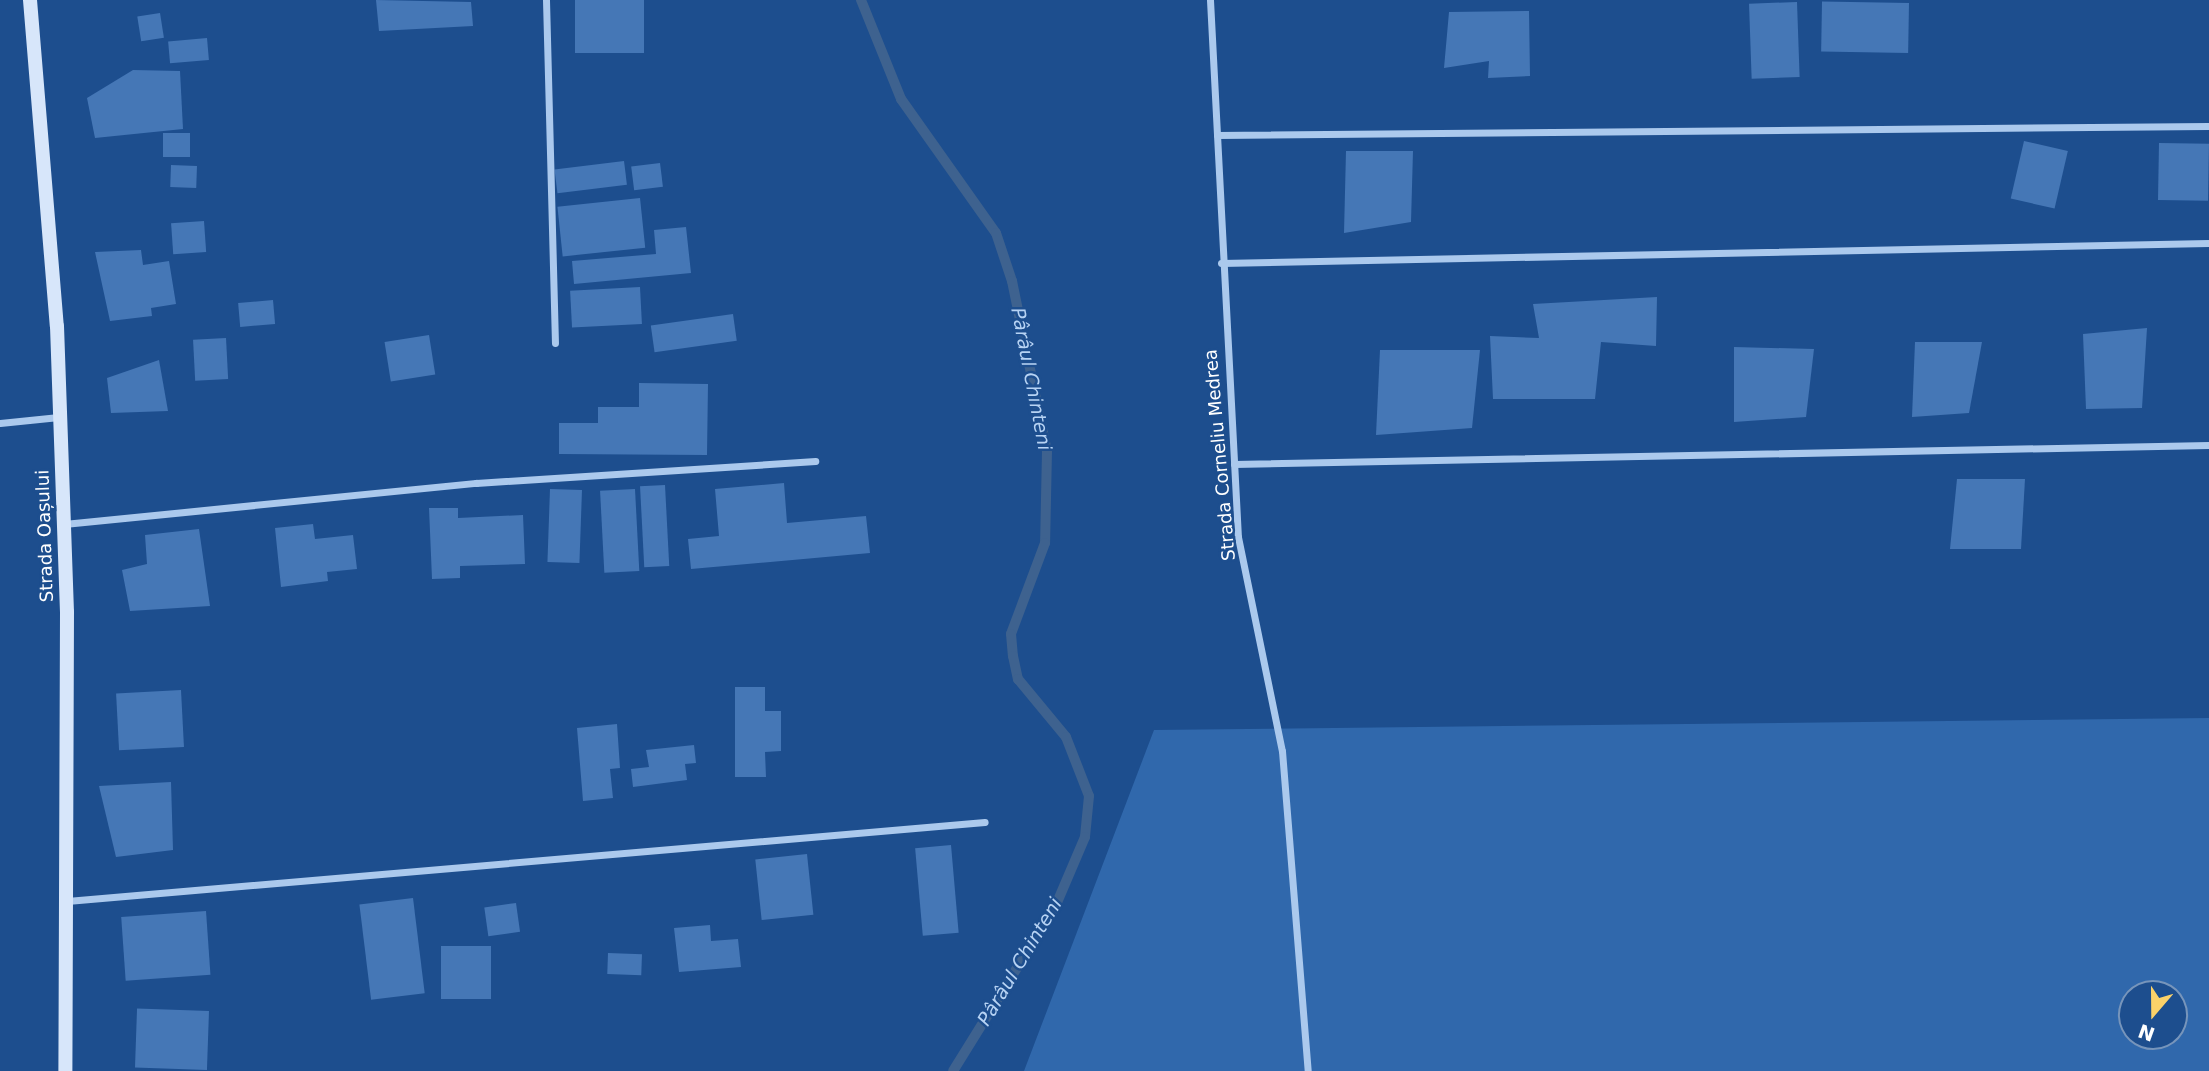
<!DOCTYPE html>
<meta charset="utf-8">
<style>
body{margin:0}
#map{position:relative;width:2209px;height:1071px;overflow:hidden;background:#1d4e8e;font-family:"DejaVu Sans",sans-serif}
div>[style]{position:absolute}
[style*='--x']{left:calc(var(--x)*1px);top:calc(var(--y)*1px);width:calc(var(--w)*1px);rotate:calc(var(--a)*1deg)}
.green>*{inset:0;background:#3068ac}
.stream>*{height:10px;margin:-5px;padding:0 5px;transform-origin:5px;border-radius:5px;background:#3e628f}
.building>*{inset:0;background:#4577b6;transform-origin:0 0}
.street>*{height:7px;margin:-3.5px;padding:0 3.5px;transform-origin:3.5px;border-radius:3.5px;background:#abc9ed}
.secondary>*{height:14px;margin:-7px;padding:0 7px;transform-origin:7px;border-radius:7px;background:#d7e6fa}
span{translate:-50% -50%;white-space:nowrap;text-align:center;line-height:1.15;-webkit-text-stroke:5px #1d4e8e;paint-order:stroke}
.street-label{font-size:18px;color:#fff}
.water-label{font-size:19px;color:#b7d3f4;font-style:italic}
.north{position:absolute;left:2118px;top:980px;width:70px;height:70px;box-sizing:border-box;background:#1d4e8e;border:2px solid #7795bb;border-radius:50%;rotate:200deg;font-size:19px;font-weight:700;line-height:28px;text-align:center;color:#fff}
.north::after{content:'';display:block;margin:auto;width:24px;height:32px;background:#fcd269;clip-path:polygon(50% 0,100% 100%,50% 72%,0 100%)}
</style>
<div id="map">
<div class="green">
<i style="clip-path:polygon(evenodd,2209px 718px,2209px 1071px,1024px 1071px,1154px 730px,2209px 718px,2132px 994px,2174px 994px,2174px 1036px,2132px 1036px,2132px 994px)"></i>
</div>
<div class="stream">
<i style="--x:861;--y:0;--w:107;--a:68"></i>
<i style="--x:901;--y:99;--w:164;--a:54.7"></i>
<i style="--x:996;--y:233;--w:51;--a:71.6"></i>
<i style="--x:1012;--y:281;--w:174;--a:78.4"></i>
<i style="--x:1047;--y:451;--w:92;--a:91.2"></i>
<i style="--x:1045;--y:543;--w:97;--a:110.5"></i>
<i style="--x:1011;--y:634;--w:22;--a:85"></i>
<i style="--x:1013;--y:656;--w:24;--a:78"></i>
<i style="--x:1018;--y:679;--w:75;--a:50.4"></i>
<i style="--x:1066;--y:737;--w:63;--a:68.7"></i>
<i style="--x:1089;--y:796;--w:41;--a:95.6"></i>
<i style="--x:1085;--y:837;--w:74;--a:113.1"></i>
<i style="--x:1056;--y:905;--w:195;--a:121.8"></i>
</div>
<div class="building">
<i style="clip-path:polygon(376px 0,471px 2px,473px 26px,379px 31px)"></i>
<i style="left:575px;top:0;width:69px;height:53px"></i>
<i style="left:1797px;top:2px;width:75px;height:48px;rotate:88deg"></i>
<i style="left:1909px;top:3px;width:50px;height:87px;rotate:91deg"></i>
<i style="clip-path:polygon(1529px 11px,1530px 76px,1488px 78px,1489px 61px,1444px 68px,1449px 12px)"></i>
<i style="left:160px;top:13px;width:25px;height:23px;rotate:81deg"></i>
<i style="left:207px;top:38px;width:22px;height:39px;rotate:85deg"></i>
<i style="clip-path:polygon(133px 70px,180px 71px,183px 129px,95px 138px,87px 98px)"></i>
<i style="left:163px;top:133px;width:27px;height:24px"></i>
<i style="left:2024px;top:141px;width:45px;height:59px;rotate:13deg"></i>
<i style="left:2159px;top:143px;width:50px;height:57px;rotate:1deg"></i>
<i style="clip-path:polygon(1346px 151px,1413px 151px,1411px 222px,1344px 233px)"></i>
<i style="left:624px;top:161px;width:24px;height:70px;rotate:83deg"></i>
<i style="left:660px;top:163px;width:24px;height:29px;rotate:83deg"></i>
<i style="left:171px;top:165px;width:26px;height:22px;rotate:2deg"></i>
<i style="left:640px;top:198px;width:50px;height:83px;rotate:84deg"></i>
<i style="left:204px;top:221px;width:31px;height:33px;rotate:86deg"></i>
<i style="clip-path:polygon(686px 227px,691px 273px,574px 284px,572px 261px,656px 254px,654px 230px)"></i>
<i style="clip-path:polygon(141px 250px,143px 265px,169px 261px,176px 304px,151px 308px,152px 316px,110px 321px,95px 252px)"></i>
<i style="left:640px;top:287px;width:37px;height:70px;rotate:87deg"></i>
<i style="clip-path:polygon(1657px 297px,1656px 346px,1601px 342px,1595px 399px,1493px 399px,1490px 336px,1539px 338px,1533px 304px)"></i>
<i style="left:273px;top:300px;width:24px;height:35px;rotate:85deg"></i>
<i style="left:733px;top:314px;width:27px;height:83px;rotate:82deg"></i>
<i style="clip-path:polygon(2147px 328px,2142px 408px,2086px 409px,2083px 334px)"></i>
<i style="left:429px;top:335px;width:40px;height:45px;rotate:81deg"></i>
<i style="left:226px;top:338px;width:41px;height:33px;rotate:87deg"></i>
<i style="clip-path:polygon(1915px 342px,1982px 342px,1969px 413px,1912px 417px)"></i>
<i style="clip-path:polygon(1734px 347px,1814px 349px,1806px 417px,1734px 422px)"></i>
<i style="clip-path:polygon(1380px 350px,1480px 350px,1472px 428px,1376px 435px)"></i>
<i style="clip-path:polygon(159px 360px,168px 411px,111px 413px,107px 378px)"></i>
<i style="clip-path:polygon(639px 383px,708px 384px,707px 455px,559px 454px,559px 423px,598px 423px,598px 407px,639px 407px)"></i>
<i style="clip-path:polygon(1957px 479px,2025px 479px,2021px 549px,1950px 549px)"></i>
<i style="clip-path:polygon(784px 483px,787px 523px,866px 516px,870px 553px,691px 569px,688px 539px,719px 536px,715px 489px)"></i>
<i style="left:665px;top:485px;width:81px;height:25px;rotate:87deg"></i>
<i style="left:550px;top:489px;width:32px;height:73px;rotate:2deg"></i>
<i style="left:635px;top:489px;width:82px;height:35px;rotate:87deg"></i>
<i style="clip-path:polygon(429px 508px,458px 508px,458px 518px,523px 515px,525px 564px,460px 566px,460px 578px,432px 579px)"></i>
<i style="clip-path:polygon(313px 524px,315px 539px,353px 535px,357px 569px,327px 572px,328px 581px,281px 587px,275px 528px)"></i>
<i style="clip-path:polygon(199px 529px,210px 606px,130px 611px,122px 570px,147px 564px,145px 535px)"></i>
<i style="clip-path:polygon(735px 687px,765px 687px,765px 711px,781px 711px,781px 751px,765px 752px,766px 777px,735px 777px)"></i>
<i style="left:181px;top:690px;width:57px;height:65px;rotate:87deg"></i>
<i style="clip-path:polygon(617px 724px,620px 768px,610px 769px,613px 798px,583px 801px,577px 728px)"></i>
<i style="clip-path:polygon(694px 745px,696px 763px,685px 764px,687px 780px,633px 787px,631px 769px,649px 767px,646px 750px)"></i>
<i style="clip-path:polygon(171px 782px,173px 850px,116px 857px,99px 786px)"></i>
<i style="left:951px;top:845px;width:88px;height:36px;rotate:85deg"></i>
<i style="left:807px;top:854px;width:61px;height:52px;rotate:84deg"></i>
<i style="left:413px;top:898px;width:96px;height:54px;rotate:83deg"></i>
<i style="left:516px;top:903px;width:29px;height:32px;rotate:82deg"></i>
<i style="left:206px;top:911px;width:64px;height:85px;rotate:86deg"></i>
<i style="clip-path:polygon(710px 925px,711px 941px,738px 939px,741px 967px,679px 972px,674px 928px)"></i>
<i style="left:441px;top:946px;width:50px;height:53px"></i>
<i style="left:608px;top:953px;width:34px;height:21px;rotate:2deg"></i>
<i style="left:209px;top:1011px;width:59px;height:72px;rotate:92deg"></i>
</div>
<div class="street">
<i style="--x:546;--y:0;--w:343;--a:88.5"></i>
<i style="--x:1210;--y:0;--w:538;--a:87.02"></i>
<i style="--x:1238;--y:537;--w:218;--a:78.4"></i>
<i style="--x:1282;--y:751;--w:321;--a:85.4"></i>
<i style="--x:1217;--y:135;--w:992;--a:-0.52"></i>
<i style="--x:1221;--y:263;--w:988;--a:-1.16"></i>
<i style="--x:0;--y:423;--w:59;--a:-5.8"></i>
<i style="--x:1234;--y:464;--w:975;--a:-1.12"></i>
<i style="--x:64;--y:524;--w:414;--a:-5.7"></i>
<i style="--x:476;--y:483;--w:340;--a:-3.7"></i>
<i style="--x:67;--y:901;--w:921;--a:-4.92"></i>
</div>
<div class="secondary">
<i style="--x:30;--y:0;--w:327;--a:85.3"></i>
<i style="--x:57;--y:326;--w:286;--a:88"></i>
<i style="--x:67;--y:612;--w:459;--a:90.2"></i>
</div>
<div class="street-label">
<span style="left:1220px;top:455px;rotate:-95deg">Strada Corneliu Medrea</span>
<span style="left:45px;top:536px;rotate:-92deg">Strada Oașului</span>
</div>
<div class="water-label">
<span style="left:1031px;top:379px;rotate:79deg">Pârâul Chinteni</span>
<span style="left:1020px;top:962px;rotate:-59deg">Pârâul Chinteni</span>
</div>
<div class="north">N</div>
</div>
